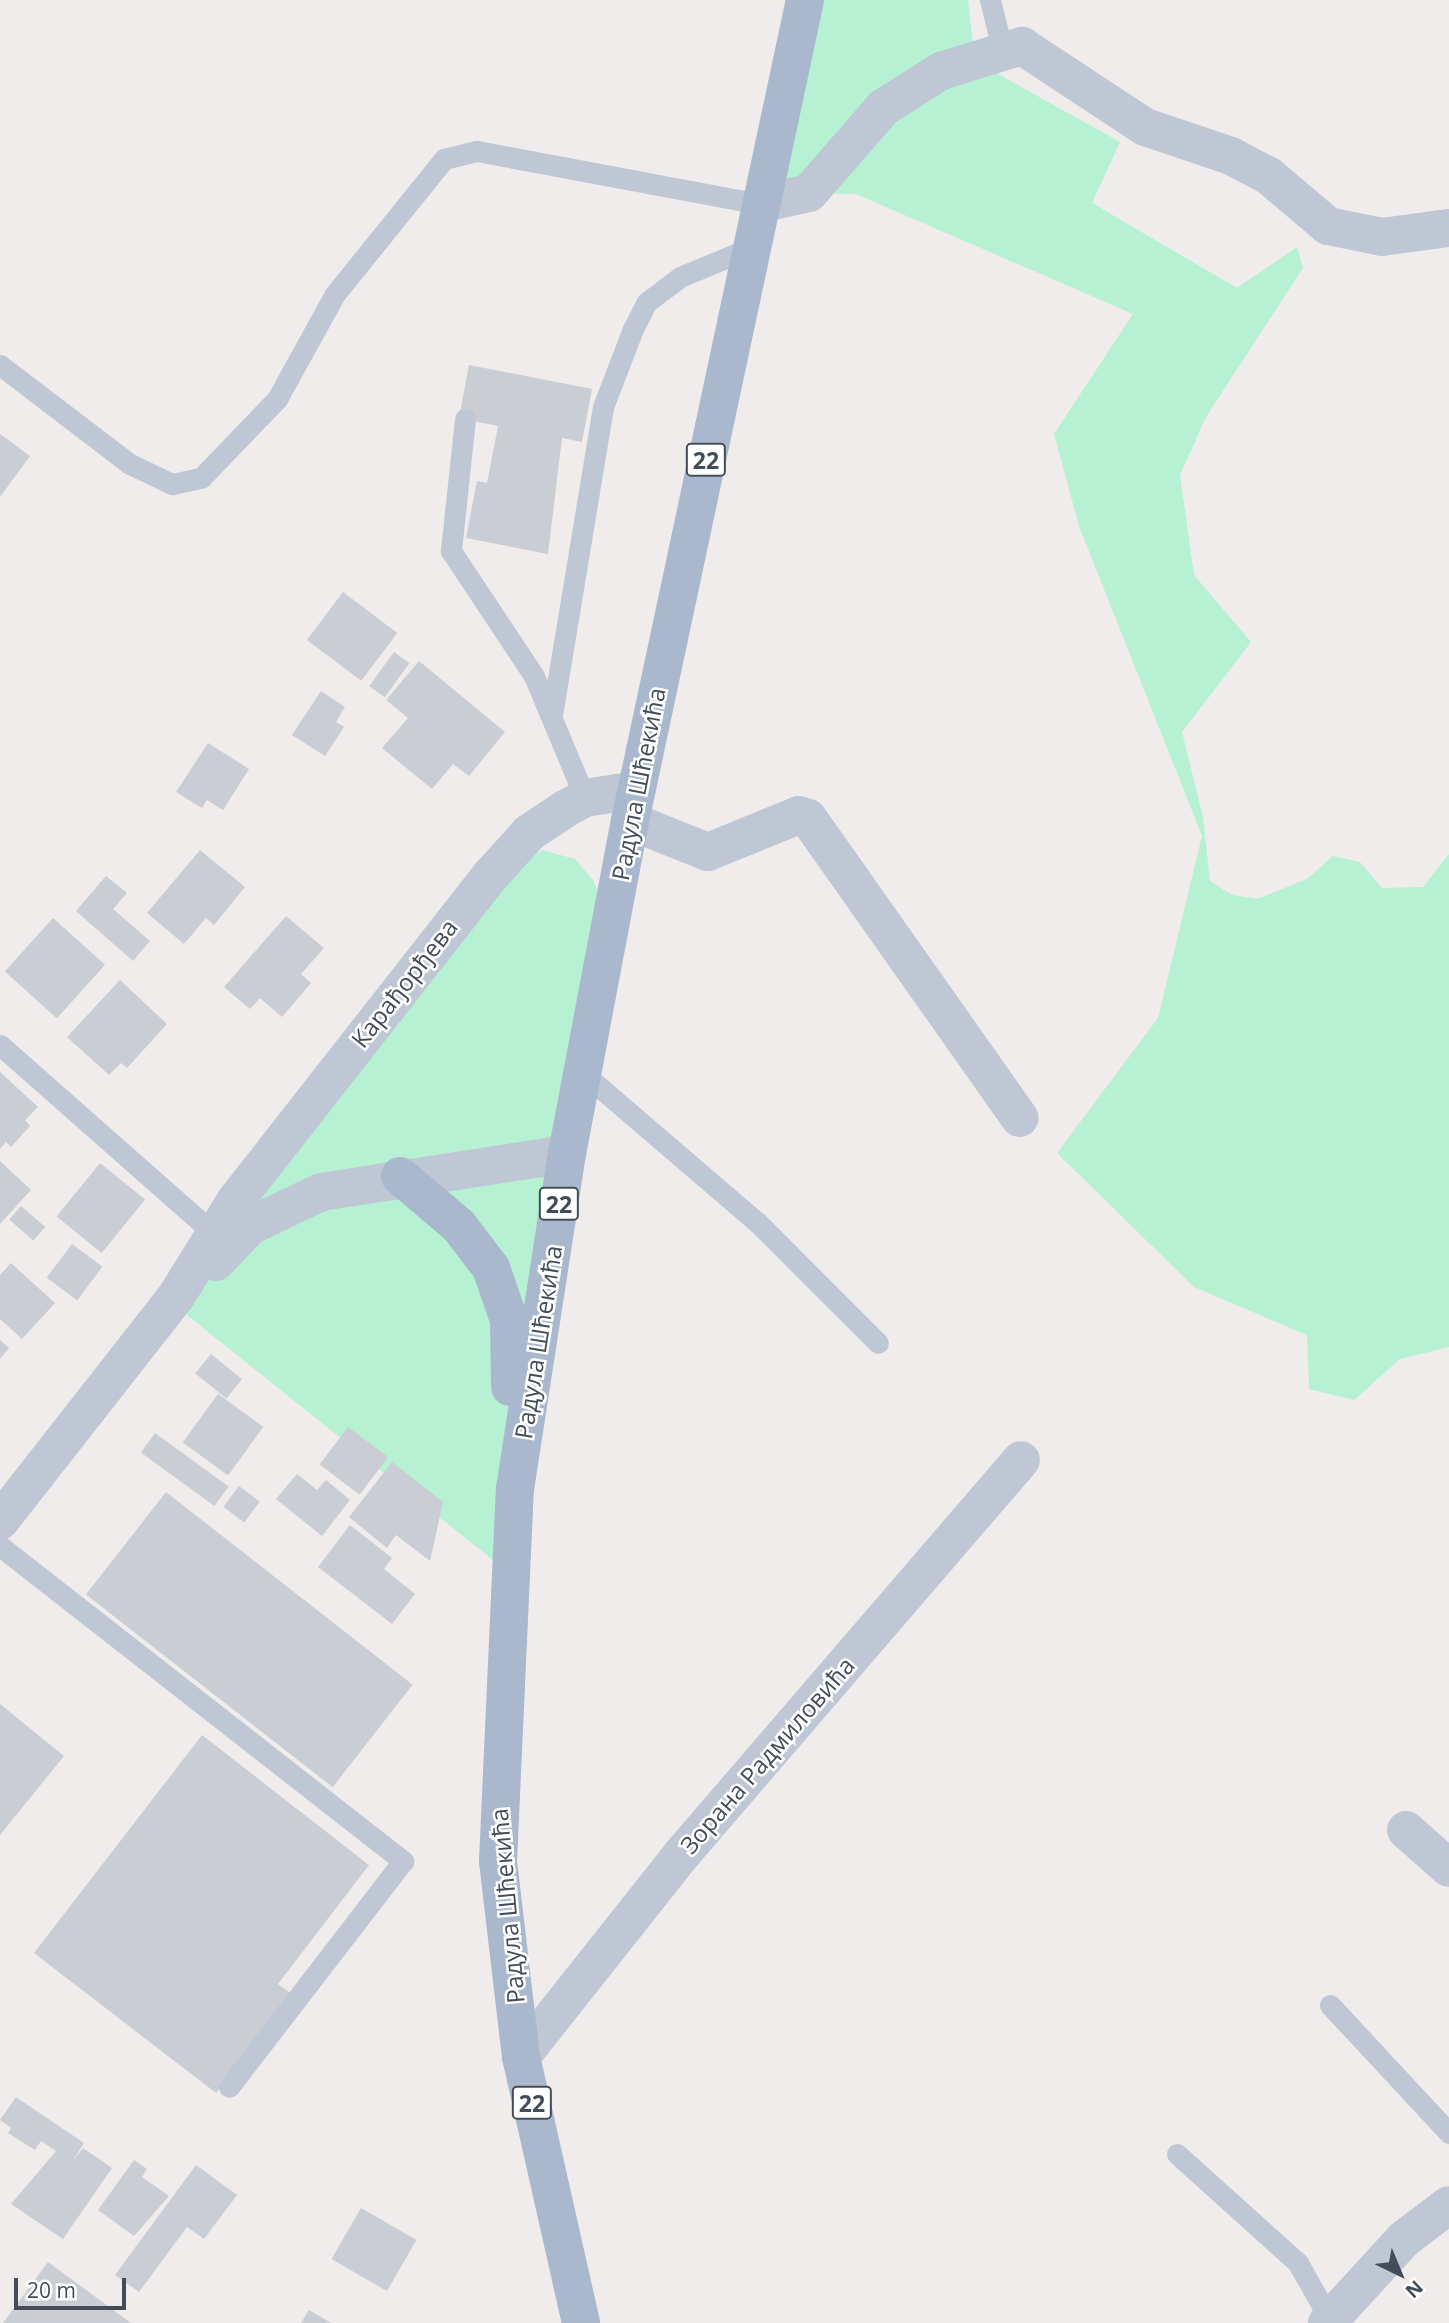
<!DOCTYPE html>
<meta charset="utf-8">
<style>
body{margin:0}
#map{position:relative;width:1449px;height:2323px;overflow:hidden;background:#efeceb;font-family:"Open Sans",sans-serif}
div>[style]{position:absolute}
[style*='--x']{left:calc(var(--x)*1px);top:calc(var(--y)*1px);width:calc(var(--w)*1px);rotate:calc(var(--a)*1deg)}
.green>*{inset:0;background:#b5f1d2}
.building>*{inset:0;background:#cacdd4;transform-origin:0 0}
.service>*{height:21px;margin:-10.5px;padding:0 10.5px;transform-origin:10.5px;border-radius:10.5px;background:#bec7d3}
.minor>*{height:38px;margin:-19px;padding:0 19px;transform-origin:19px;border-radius:19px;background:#bec7d3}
.tertiary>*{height:38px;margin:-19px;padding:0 19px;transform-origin:19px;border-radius:19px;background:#bec7d3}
.primary>*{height:38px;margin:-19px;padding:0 19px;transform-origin:19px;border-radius:19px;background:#a9b8cd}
span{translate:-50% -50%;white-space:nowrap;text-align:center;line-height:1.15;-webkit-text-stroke:5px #fff;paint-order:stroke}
.shield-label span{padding:2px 5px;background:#fff;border:2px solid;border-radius:5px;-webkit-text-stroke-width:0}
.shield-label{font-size:23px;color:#434d5a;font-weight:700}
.street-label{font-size:24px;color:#434d5a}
.north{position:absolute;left:1365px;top:2239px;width:70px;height:70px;-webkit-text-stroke:5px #fff;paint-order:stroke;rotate:137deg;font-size:19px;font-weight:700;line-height:28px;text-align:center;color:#434d5a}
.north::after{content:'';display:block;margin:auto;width:24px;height:32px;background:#434d5a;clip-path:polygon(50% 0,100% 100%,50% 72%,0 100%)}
.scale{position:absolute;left:14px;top:2278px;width:112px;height:32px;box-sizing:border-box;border:4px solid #434d5a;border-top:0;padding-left:9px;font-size:21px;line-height:24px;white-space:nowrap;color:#434d5a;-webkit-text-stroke:5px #fff;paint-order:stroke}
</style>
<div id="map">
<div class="green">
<i style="clip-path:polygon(805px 0,968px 0,975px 61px,1120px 142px,1092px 203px,1237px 288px,1297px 247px,1303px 268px,1206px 417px,1180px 475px,1194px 575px,1251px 642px,1182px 732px,1203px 817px,1210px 881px,1232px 895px,1257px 899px,1307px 879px,1333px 856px,1360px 862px,1382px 888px,1423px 887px,1449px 854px,1449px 1347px,1400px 1359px,1354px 1400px,1309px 1389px,1307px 1335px,1194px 1287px,1057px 1153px,1158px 1018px,1202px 836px,1079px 526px,1054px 434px,1133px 314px,856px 194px,810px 193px,778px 205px)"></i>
<i style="clip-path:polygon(542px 850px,575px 859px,593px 880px,611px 921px,509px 1573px,171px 1302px,212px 1232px,491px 875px)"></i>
</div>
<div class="building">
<i style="clip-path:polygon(469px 365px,592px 389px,582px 442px,562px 438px,548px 554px,466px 538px,477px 481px,487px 483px,498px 426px,459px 418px)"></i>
<i style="clip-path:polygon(0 434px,30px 456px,0 497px)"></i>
<i style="left:343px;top:592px;width:68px;height:60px;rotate:37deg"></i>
<i style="left:394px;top:652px;width:19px;height:42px;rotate:36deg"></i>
<i style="clip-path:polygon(419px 661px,505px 732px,469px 776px,453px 764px,432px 789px,382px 748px,408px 718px,386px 700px)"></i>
<i style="clip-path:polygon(321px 691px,345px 707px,336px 722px,344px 727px,325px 756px,292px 735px)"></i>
<i style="clip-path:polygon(208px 743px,249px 769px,223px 810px,207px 800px,202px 808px,176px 792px)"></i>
<i style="clip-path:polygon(200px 850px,245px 887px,214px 925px,206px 918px,184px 944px,147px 913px)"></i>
<i style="clip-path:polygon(106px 876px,127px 893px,113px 909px,150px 941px,133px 961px,76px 911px)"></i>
<i style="clip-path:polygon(286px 916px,324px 948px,301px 974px,311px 983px,282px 1017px,260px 998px,250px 1009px,224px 987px)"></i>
<i style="left:53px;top:918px;width:70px;height:72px;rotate:42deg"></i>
<i style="clip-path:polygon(120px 980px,167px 1024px,127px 1068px,121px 1063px,109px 1075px,67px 1037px)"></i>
<i style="clip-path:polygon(0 1072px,38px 1107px,25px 1120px,30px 1126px,11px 1147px,6px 1142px,0 1149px)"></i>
<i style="clip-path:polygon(0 1161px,31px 1190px,0 1224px)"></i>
<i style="left:100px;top:1163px;width:58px;height:69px;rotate:39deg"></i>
<i style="left:21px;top:1206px;width:32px;height:18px;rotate:41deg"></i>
<i style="left:72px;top:1244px;width:38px;height:42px;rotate:37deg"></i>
<i style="clip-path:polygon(11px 1263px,55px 1303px,22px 1339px,0 1319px,0 1275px)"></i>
<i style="clip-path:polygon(0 1340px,9px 1348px,0 1359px)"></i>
<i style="left:211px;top:1354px;width:40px;height:25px;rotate:39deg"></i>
<i style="left:218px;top:1394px;width:56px;height:60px;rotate:36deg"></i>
<i style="left:348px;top:1427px;width:50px;height:47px;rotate:37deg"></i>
<i style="left:155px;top:1433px;width:91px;height:24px;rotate:36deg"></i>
<i style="clip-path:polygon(392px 1462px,443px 1502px,430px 1561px,396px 1535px,387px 1548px,349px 1517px)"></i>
<i style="clip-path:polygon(297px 1474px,317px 1490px,326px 1480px,350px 1500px,322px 1536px,276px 1499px)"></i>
<i style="left:239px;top:1486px;width:26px;height:26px;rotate:37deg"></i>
<i style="left:166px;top:1492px;width:313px;height:130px;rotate:38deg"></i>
<i style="clip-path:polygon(350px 1525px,392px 1558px,384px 1569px,415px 1594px,392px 1624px,318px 1567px)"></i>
<i style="clip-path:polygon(0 1704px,64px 1756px,0 1835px)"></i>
<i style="clip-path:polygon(202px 1735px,369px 1865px,278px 1984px,293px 1995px,216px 2093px,34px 1953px)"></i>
<i style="clip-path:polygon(16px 2097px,84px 2143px,72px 2162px,83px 2148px,112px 2168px,63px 2239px,11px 2204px,56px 2151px,41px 2141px,35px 2150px,8px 2133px,11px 2128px,0 2120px)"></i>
<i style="clip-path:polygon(134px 2160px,147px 2169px,142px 2177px,169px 2196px,134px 2236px,98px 2210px)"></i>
<i style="clip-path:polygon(196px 2165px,237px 2195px,204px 2239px,187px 2227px,139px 2292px,115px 2275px)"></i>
<i style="left:361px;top:2208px;width:64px;height:59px;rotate:30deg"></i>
<i style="clip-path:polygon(48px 2262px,131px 2323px,3px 2323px)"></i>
<i style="clip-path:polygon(309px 2310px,331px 2323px,301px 2323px)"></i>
</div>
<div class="service">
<i style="--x:990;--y:0;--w:54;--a:76"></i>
<i style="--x:0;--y:365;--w:163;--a:37.3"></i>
<i style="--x:130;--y:464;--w:47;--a:25.5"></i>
<i style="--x:172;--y:484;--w:30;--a:-12"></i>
<i style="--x:201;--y:478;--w:110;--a:-46.1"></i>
<i style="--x:277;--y:399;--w:120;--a:-61.1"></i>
<i style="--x:335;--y:294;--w:174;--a:-51.1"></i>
<i style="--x:444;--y:159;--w:34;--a:-14"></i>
<i style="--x:477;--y:151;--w:288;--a:10.6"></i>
<i style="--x:465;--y:419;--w:133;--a:96.1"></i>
<i style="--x:451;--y:551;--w:150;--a:56.4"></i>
<i style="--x:534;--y:676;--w:132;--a:67.3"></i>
<i style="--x:552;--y:715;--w:312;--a:-80.6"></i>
<i style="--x:603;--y:407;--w:84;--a:-69"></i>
<i style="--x:633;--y:329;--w:30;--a:-63"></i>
<i style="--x:647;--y:302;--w:41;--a:-37.1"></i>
<i style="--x:680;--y:277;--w:76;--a:-22.5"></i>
<i style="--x:0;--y:1045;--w:283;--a:41.4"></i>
<i style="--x:583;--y:1073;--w:229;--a:40.6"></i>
<i style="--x:757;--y:1222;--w:171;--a:45"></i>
<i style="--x:0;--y:1546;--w:512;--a:38.01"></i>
<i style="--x:403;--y:1861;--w:285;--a:127.6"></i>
<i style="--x:1330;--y:2005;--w:175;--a:47.1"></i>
<i style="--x:1177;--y:2154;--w:163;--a:42"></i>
<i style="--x:1298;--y:2263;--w:65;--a:60.7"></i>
</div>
<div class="minor">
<i style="--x:760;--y:204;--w:50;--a:-12.7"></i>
<i style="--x:809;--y:193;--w:114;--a:-48.9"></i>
<i style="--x:884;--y:107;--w:67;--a:-32.3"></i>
<i style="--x:941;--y:71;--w:85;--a:-17.2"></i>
<i style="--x:1022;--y:46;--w:147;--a:33.4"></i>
<i style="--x:1145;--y:127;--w:91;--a:18.6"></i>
<i style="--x:1231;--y:156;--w:43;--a:27.8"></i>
<i style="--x:1269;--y:176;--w:77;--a:40.3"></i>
<i style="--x:1328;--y:226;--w:55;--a:11.5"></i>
<i style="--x:1382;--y:237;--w:68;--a:-7.7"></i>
<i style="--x:630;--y:821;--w:84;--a:21.7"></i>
<i style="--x:708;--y:852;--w:98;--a:-22.1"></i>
<i style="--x:799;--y:815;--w:9;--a:18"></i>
<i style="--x:808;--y:818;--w:367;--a:54.8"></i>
<i style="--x:1406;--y:1830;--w:57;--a:41.5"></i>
<i style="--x:521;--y:2057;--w:258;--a:-51.6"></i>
<i style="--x:681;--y:1855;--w:521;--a:-49.28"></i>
<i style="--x:1327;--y:2323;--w:114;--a:-47.5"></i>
<i style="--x:1404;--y:2239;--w:56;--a:-37.1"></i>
</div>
<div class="tertiary">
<i style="--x:216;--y:1262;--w:50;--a:-46.6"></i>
<i style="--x:250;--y:1226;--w:79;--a:-25.6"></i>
<i style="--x:321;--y:1192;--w:249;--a:-8.8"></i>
<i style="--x:0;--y:1521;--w:287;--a:-51.9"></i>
<i style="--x:177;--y:1295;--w:112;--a:-58.2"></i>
<i style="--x:236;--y:1200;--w:413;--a:-51.9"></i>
<i style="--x:491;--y:875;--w:57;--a:-47.9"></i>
<i style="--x:529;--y:833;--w:43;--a:-33.7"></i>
<i style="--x:565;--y:809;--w:23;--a:-29"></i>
<i style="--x:585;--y:798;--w:52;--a:-8.9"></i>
</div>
<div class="primary">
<i style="--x:400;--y:1176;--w:77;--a:40.3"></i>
<i style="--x:459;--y:1226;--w:53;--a:52.7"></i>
<i style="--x:491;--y:1268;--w:55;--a:70.9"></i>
<i style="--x:509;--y:1320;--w:67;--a:89.1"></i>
<i style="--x:581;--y:2323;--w:273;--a:-102.7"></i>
<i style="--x:521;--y:2057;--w:197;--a:-96.7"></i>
<i style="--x:498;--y:1861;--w:372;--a:-87.4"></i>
<i style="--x:515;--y:1489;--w:339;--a:-81.2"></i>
<i style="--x:567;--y:1154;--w:339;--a:-79.3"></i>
<i style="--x:630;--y:821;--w:839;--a:-77.97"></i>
</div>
<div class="shield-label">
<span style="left:706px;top:460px">22</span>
<span style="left:559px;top:1204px">22</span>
<span style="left:532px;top:2103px">22</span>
</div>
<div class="street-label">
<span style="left:638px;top:784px;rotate:-79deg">Радула Шћекића</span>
<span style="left:404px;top:983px;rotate:-52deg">Карађорђева</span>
<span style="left:538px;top:1342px;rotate:-81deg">Радула Шћекића</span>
<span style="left:767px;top:1755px;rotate:-49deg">Зорана Радмиловића</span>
<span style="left:507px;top:1906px;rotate:-95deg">Радула Шћекића</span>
</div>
<div class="north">N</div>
<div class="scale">20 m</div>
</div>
